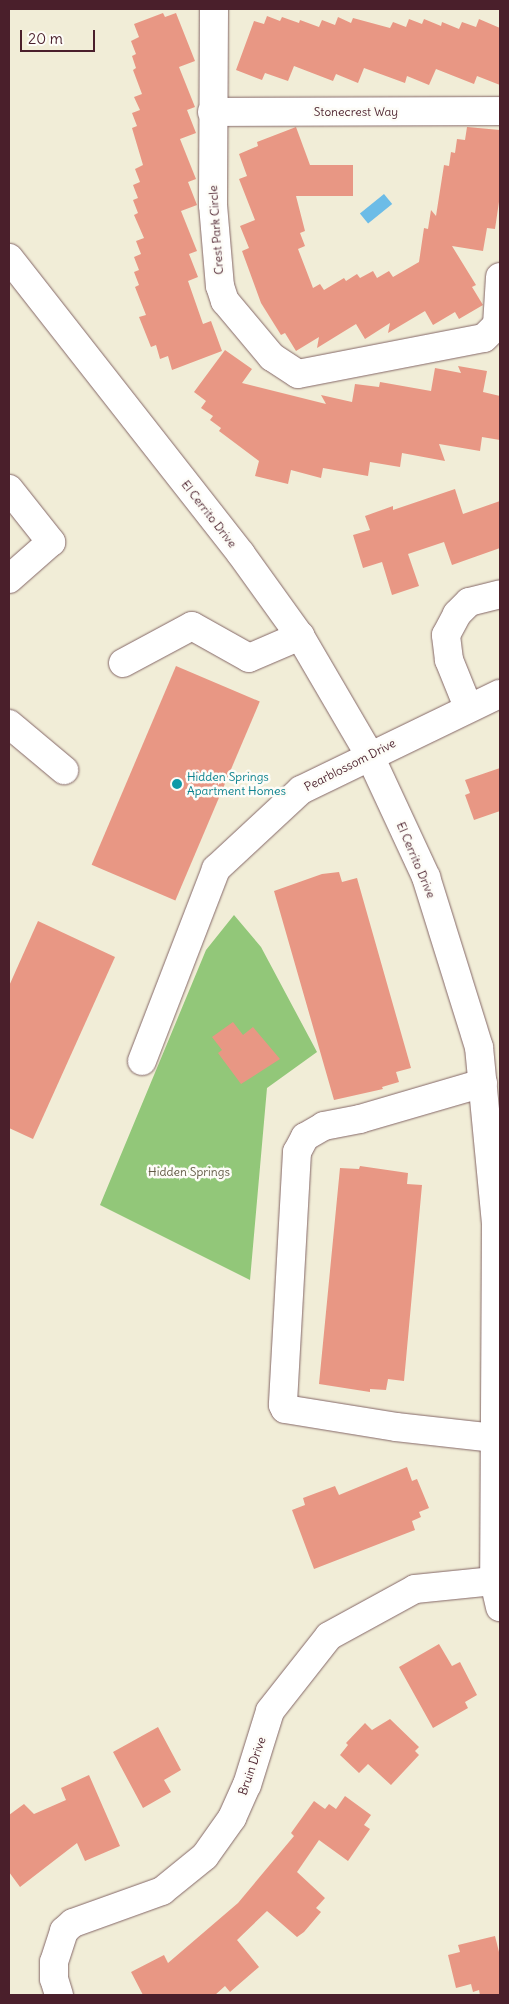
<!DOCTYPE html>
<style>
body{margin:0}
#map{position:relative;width:509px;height:2004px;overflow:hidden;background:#f1edd7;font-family:Delius,sans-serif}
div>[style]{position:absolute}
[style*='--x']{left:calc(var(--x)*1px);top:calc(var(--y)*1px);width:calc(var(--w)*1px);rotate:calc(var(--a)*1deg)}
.green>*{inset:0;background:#92c779}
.water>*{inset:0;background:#6cbce7;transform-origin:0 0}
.building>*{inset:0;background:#e89784;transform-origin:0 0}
.roads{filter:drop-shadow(0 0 1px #846767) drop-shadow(0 0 1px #846767)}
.minor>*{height:28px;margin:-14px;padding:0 14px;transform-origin:14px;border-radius:14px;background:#fff}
.dots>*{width:14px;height:14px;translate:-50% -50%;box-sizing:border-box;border:2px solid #fdfcf7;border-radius:50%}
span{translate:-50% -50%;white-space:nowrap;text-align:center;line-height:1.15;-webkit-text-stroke:5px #fdfcf7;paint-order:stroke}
.street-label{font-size:12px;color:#4a1f2b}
.culture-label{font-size:12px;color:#0d838f}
.left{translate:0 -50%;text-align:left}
.park-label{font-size:12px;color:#635a46}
.frame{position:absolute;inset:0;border:10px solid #4a1f2b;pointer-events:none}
.scale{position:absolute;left:20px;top:30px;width:75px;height:22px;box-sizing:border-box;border:2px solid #4a1f2b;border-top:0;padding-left:6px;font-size:15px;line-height:18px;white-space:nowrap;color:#4a1f2b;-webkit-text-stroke:4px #fdfcf7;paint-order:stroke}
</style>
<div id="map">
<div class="green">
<i style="clip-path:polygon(234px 915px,261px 947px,317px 1052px,267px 1088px,250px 1280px,100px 1205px,206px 950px)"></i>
</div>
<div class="water">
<i style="left:384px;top:194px;width:13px;height:31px;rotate:51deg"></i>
</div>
<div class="building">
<i style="clip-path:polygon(163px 13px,165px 17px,176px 13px,195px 61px,179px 67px,195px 107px,187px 110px,196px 133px,180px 139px,196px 179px,188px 182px,197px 205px,181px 211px,197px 251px,189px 254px,198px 277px,188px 281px,203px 324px,211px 321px,222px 351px,172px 370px,168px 356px,160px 359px,156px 345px,151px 347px,139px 317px,146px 315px,135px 287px,139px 285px,134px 272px,139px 270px,134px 257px,141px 254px,136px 241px,144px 238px,134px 215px,138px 213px,133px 200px,138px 198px,133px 185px,140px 182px,135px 169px,143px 165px,132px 128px,137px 126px,132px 113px,140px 110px,134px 97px,142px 94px,133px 70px,136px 68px,132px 56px,136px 54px,131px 41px,139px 37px,134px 24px)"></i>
<i style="clip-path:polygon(267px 16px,280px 21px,282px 17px,299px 23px,300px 20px,319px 27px,322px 20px,335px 25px,338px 17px,351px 23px,353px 18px,390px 28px,393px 22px,406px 27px,409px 19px,422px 24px,424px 19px,441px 26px,442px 22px,459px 29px,462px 22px,476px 27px,479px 19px,500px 28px,500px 85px,477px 76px,474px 84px,436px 69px,429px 85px,407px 76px,405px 83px,364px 68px,358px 83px,336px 74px,333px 81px,294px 66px,288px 81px,265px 73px,262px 80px,236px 70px,254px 21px,264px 24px)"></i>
<i style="clip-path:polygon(296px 127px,310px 165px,353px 165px,353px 196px,296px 196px,305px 231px,300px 233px,305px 246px,298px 249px,313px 288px,320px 284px,324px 290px,344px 278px,346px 281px,357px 274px,360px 278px,373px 271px,377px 278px,389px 271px,393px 277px,419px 262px,424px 228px,428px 229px,431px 210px,436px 216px,444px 165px,449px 166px,451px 152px,455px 153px,457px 139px,465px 140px,467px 127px,500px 130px,500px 195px,495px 229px,487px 228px,483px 251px,452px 246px,476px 285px,472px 287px,483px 305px,459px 319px,455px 312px,433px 325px,425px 311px,388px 333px,390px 323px,365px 339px,356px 324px,317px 348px,319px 337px,296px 351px,285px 333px,281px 335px,261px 303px,242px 251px,249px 248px,240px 226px,255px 220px,239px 179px,247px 176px,239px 154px,258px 146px,257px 142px)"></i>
<i style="clip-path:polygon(225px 350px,252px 369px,242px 383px,326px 404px,321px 395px,352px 402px,355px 384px,379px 387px,380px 382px,431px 391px,435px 368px,461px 373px,458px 366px,487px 371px,483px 392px,500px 396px,500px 440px,482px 437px,480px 451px,439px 444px,445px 461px,402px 453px,400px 467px,370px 462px,368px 476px,323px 468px,321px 478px,291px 470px,288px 484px,255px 476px,259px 461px,219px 431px,221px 428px,210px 420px,213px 416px,201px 408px,206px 401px,194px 392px)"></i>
<i style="clip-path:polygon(455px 489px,463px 514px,500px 501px,500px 548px,452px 565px,444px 542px,408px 554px,419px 586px,392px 595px,382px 562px,363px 568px,353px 535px,370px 530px,365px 516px,393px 506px,393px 510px)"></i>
<i style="left:176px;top:666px;width:91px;height:216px;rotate:23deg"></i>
<i style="clip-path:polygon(500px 768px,500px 811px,474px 820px,465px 795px,470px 793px,465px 780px)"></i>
<i style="clip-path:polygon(339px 872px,342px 882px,357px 878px,411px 1068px,396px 1072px,399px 1082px,382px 1087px,383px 1089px,334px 1100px,274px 891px,322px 874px)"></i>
<i style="clip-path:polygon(38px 921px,115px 957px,33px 1139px,9px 1128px,9px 986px)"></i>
<i style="clip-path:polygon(233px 1022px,243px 1035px,253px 1027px,280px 1059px,241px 1084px,218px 1053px,222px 1050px,212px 1037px)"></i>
<i style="clip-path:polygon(360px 1166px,408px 1173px,407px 1184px,422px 1185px,404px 1381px,388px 1379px,386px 1390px,370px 1389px,370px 1392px,319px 1384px,340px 1168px,359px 1169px)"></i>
<i style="clip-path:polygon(407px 1467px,412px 1481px,417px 1479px,429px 1508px,419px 1512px,421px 1517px,412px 1521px,415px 1530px,314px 1569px,292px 1510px,305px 1505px,303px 1498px,335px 1486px,339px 1495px)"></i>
<i style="clip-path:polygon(439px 1644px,452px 1666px,460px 1662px,477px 1695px,465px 1702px,468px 1708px,433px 1728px,399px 1667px)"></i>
<i style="clip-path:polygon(390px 1719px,419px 1747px,415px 1751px,419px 1755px,391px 1785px,368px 1764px,359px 1773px,340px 1755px,348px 1745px,346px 1743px,365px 1723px,372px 1730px)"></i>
<i style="clip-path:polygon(158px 1727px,181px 1770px,164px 1780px,171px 1792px,143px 1808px,113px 1752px)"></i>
<i style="clip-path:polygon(89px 1775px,120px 1846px,85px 1861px,77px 1843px,20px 1887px,9px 1872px,9px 1815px,24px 1804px,34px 1814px,66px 1800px,61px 1788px)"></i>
<i style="clip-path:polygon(345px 1796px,371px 1815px,364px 1825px,370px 1829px,348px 1861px,319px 1840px,297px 1872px,325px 1898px,316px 1908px,321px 1912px,304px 1932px,297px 1937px,267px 1911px,237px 1940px,259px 1967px,230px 1992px,225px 1986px,215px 1995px,143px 1995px,131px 1972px,164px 1955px,168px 1963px,238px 1903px,294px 1836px,291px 1833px,314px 1801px,325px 1809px,329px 1804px,336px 1809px)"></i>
<i style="clip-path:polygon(495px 1936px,500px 1956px,500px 1995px,480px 1995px,479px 1990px,473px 1992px,471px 1984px,456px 1988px,448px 1955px,460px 1952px,458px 1945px)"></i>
</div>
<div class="roads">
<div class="minor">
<i style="--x:214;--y:9;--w:196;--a:90.3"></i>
<i style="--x:213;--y:205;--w:81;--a:85.1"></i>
<i style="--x:220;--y:286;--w:16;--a:72"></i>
<i style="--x:225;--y:301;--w:73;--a:50"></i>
<i style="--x:272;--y:357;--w:31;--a:33"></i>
<i style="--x:298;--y:374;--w:189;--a:-11"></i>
<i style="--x:484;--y:338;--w:18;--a:-45"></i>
<i style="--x:497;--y:325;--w:48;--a:-86.4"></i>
<i style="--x:212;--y:112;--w:288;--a:-0.2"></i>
<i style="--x:9;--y:258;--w:376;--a:51.9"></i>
<i style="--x:241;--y:554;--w:101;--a:54.3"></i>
<i style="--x:300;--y:636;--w:137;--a:59.7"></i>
<i style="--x:369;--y:754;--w:136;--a:65.1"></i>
<i style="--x:426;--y:877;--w:178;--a:72.7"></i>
<i style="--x:479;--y:1047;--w:177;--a:84.5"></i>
<i style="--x:496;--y:1223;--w:358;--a:90.3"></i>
<i style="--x:494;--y:1581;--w:27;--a:77"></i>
<i style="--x:9;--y:489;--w:68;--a:51.6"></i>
<i style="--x:51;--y:542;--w:56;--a:138.6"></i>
<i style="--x:123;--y:663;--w:78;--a:-28.2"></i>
<i style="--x:192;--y:626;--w:65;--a:29.3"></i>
<i style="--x:249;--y:658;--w:56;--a:-23.3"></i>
<i style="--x:468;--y:707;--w:51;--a:-112"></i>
<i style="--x:449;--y:660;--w:25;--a:-97"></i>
<i style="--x:446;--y:635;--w:24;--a:-62"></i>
<i style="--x:457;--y:614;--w:17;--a:-45"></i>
<i style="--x:469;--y:602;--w:32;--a:-14"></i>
<i style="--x:9;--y:724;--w:72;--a:39.9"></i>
<i style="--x:142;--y:1061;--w:206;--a:-68.9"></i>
<i style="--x:216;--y:869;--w:116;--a:-42.9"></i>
<i style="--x:301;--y:790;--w:221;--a:-25.8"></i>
<i style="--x:483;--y:1083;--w:128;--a:163.7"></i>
<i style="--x:360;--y:1119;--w:37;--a:169"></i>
<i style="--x:324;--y:1126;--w:22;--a:150"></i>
<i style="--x:305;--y:1137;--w:17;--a:118"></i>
<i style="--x:297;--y:1152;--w:253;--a:93.2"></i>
<i style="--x:283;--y:1405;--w:4;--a:63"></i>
<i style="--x:285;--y:1409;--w:112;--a:9.2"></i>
<i style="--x:396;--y:1427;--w:99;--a:6.4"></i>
<i style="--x:59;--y:1995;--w:17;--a:-107"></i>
<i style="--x:54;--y:1979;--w:17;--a:-90"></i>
<i style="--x:54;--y:1962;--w:33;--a:-72"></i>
<i style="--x:64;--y:1931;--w:12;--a:-42"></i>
<i style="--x:73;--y:1923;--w:95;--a:-19.8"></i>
<i style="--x:162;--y:1891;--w:55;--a:-39.1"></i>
<i style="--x:205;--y:1856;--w:47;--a:-54.6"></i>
<i style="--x:232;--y:1818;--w:36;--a:-66"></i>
<i style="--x:247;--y:1785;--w:77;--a:-72.7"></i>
<i style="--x:270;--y:1711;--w:95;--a:-51.8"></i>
<i style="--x:329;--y:1636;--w:98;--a:-28.7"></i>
<i style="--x:415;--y:1589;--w:79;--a:-5.8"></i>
</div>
</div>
<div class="dots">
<i style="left:177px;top:784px;background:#0f9aa8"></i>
</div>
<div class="street-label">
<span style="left:356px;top:112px">Stonecrest Way</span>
<span style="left:216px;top:230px;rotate:-94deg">Crest Park Circle</span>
<span style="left:209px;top:514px;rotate:52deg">El Cerrito Drive</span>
<span style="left:350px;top:765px;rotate:-27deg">Pearblossom Drive</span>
<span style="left:416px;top:860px;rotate:67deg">El Cerrito Drive</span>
<span style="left:252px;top:1766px;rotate:-71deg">Bruin Drive</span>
</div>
<div class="culture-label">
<span class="left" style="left:187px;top:784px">Hidden Springs<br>Apartment Homes</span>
</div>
<div class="park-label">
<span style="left:189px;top:1172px">Hidden Springs</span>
</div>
<div class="frame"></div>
<div class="scale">20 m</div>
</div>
